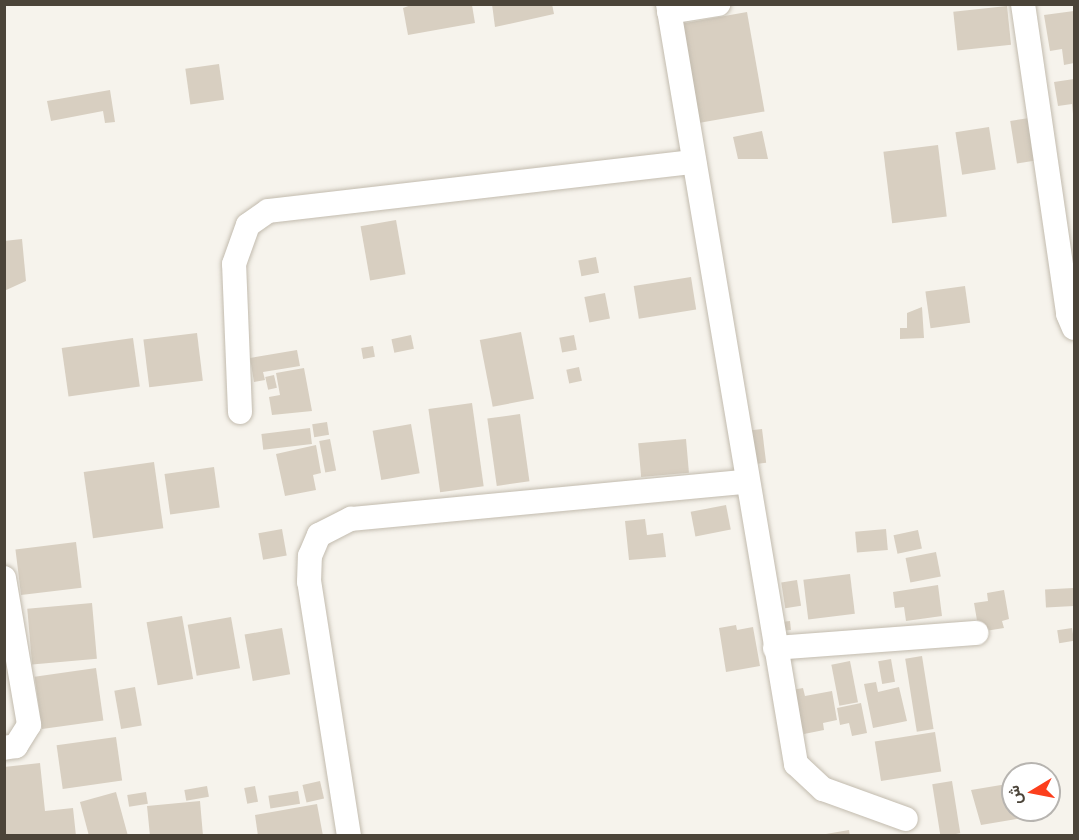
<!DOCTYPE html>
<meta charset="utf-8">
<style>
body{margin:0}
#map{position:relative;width:1079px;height:840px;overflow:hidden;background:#f6f3ec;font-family:"Alegreya Sans",Vazirmatn,sans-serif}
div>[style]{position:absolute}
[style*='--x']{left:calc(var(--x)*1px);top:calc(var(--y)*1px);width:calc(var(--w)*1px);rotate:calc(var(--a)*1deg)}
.building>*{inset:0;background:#d8cfc1;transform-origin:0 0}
.roads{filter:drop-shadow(0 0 2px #c2bbae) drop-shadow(0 0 2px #c2bbae)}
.minor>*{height:24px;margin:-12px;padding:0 12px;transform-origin:12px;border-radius:12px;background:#fff}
span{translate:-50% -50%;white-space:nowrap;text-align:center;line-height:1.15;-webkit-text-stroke:4.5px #fff;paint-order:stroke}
.frame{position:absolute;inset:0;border:6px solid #4b4439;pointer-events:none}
.north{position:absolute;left:1001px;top:762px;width:60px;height:60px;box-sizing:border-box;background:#fff;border:2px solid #b7b4b0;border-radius:50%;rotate:260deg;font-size:16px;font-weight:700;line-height:24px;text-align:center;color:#4b4439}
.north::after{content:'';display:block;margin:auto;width:21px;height:27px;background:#fc3f1d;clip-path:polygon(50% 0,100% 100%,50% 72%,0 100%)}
</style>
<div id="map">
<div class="building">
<i style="clip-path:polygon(414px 4px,472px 5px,475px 23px,408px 35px,403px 8px)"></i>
<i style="clip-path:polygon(492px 4px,552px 4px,554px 14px,495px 27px)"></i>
<i style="left:1007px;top:6px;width:39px;height:54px;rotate:84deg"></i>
<i style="clip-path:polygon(1074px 11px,1074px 63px,1064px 65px,1062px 49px,1050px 51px,1044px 15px)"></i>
<i style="left:747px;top:12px;width:101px;height:67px;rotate:80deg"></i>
<i style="left:219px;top:64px;width:36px;height:34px;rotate:82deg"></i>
<i style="clip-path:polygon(1074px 79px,1074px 114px,1073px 114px,1072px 104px,1058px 106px,1054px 82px)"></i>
<i style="clip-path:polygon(110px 90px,115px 122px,105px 123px,103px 111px,51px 121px,47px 101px)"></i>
<i style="left:1029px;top:118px;width:43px;height:19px;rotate:81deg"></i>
<i style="left:989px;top:127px;width:43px;height:34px;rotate:81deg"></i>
<i style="clip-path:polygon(762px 131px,768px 159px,738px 159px,733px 137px)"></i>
<i style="left:938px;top:145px;width:72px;height:55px;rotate:83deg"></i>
<i style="left:396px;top:220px;width:55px;height:36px;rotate:80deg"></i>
<i style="clip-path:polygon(22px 239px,26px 281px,4px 291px,4px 241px)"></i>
<i style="left:596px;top:257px;width:16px;height:18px;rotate:79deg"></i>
<i style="left:691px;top:277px;width:33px;height:58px;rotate:81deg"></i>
<i style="left:965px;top:286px;width:37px;height:40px;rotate:82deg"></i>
<i style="left:605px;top:293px;width:26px;height:21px;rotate:79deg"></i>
<i style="clip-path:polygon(922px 307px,924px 338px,900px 339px,900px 328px,907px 328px,907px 313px)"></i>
<i style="left:521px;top:332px;width:68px;height:42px;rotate:79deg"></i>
<i style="left:197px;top:333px;width:48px;height:54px;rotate:83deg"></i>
<i style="left:411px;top:335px;width:14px;height:20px;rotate:78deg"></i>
<i style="left:574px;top:335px;width:15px;height:15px;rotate:79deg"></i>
<i style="left:133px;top:338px;width:49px;height:72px;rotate:82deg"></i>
<i style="left:373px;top:346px;width:11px;height:12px;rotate:80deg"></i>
<i style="clip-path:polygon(297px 350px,300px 366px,263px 372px,265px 380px,254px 382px,250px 358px)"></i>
<i style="left:579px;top:367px;width:14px;height:13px;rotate:78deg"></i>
<i style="clip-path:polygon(304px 368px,312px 411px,272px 415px,269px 397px,280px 395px,276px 373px)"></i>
<i style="left:274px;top:375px;width:13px;height:9px;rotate:77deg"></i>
<i style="left:472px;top:403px;width:84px;height:44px;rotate:82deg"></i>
<i style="left:520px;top:414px;width:68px;height:33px;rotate:82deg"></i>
<i style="left:327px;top:422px;width:13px;height:15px;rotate:81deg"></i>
<i style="left:411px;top:424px;width:50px;height:39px;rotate:80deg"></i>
<i style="left:310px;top:428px;width:16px;height:49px;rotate:83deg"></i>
<i style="left:762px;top:429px;width:34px;height:19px;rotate:83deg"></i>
<i style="left:330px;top:439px;width:32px;height:11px;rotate:79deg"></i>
<i style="left:686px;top:439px;width:34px;height:48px;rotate:85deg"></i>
<i style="clip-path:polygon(316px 445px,321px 473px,313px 475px,316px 490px,285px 496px,276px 454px)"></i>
<i style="left:154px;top:462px;width:67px;height:71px;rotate:82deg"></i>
<i style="left:214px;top:467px;width:41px;height:50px;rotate:82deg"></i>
<i style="left:726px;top:505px;width:25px;height:36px;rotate:79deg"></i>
<i style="clip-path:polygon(645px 519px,647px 535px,663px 533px,666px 557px,629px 560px,625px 521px)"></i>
<i style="left:282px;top:529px;width:27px;height:24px;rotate:80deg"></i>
<i style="left:886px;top:529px;width:21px;height:31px;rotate:85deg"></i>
<i style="left:918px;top:530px;width:19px;height:25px;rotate:78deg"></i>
<i style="left:76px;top:542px;width:46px;height:61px;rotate:83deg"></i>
<i style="left:936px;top:552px;width:25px;height:31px;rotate:79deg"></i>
<i style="left:850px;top:574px;width:40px;height:47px;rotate:83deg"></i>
<i style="left:797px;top:580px;width:26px;height:16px;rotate:81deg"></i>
<i style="clip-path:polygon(938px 585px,942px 616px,906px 621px,904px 607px,895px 608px,893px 592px)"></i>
<i style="left:1073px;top:588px;width:18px;height:28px;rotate:87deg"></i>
<i style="clip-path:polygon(1004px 590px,1009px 619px,1002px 621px,1004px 628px,979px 632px,974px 603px,988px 601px,987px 593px)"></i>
<i style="left:92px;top:603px;width:56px;height:65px;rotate:85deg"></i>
<i style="left:182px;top:616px;width:64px;height:36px;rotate:80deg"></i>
<i style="left:231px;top:617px;width:52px;height:44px;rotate:80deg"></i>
<i style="left:790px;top:621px;width:9px;height:11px;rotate:84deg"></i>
<i style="clip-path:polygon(736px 625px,737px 630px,753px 627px,760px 666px,726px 672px,719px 628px)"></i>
<i style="left:282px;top:628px;width:47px;height:38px;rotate:80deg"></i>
<i style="left:1072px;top:628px;width:13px;height:15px;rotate:81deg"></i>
<i style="left:922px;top:656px;width:74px;height:17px;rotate:81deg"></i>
<i style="left:891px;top:659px;width:23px;height:13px;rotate:80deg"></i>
<i style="left:850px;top:661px;width:42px;height:19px;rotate:79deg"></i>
<i style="left:96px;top:668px;width:53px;height:62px;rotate:82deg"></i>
<i style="clip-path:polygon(876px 682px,878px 692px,899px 687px,907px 721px,873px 728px,864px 684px)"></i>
<i style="left:135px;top:687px;width:39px;height:21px;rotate:80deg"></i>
<i style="clip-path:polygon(803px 688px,805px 696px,832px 691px,837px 720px,823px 723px,824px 730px,804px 734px,792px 690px)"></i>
<i style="clip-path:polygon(861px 703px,867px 733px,852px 736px,849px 723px,840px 725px,837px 708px)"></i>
<i style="left:935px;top:732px;width:40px;height:61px;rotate:81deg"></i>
<i style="left:116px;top:737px;width:44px;height:60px;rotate:82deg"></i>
<i style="clip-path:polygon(40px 763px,45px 811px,73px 808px,76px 836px,4px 836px,4px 767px)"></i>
<i style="left:320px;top:781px;width:18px;height:18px;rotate:77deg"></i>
<i style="left:952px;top:781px;width:53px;height:20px;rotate:81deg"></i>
<i style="clip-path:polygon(1013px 783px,1013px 810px,1021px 810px,1022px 818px,981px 825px,971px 790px)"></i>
<i style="left:207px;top:786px;width:11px;height:23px;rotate:80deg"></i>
<i style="left:255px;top:786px;width:16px;height:11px;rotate:79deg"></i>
<i style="left:298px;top:791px;width:13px;height:30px;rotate:81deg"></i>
<i style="clip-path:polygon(116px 792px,128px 836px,89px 836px,80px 802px)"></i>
<i style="left:146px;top:792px;width:12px;height:19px;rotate:81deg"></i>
<i style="clip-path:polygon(200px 801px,203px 836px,150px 836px,147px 806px)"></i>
<i style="clip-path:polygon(317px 804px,323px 836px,258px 836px,255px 815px)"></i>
<i style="clip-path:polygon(849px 830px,850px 836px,826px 836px,826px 834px)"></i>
</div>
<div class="roads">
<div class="minor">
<i style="--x:668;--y:4;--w:771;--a:80.44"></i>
<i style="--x:796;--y:764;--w:37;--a:43"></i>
<i style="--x:823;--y:789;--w:88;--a:19.9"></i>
<i style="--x:1023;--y:4;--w:313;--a:81.7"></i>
<i style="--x:1068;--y:314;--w:15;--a:67"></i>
<i style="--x:669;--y:12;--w:50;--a:-9.3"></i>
<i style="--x:240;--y:412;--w:148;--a:-92.3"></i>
<i style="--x:234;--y:264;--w:41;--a:-70.3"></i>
<i style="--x:248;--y:225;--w:24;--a:-35"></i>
<i style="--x:268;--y:211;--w:429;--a:-6.6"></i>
<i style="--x:4;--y:578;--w:149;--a:80.3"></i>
<i style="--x:29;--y:725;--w:25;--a:122"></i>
<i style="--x:16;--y:746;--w:12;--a:171"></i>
<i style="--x:775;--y:648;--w:202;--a:-4.3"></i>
<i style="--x:349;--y:836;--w:257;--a:-98.9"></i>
<i style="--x:309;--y:582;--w:26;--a:-88"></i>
<i style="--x:310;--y:556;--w:23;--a:-67"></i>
<i style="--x:319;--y:535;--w:36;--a:-27"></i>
<i style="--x:351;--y:519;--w:397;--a:-5.4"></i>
</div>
</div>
<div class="frame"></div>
<div class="north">ش</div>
</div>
